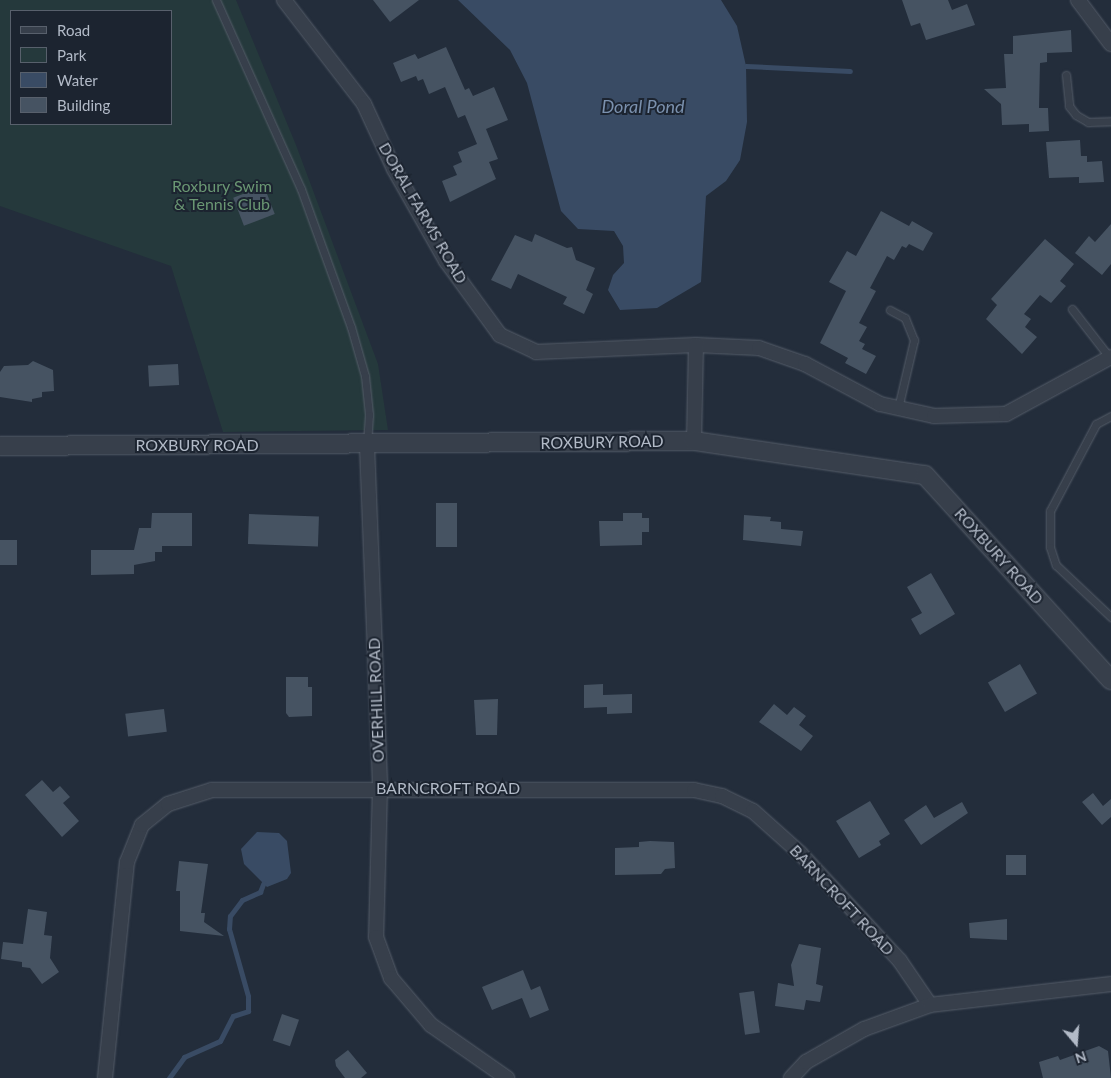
<!DOCTYPE html>
<style>
body{margin:0}
#map{position:relative;width:1111px;height:1078px;overflow:hidden;background:#232d3b;font-family:Lato,sans-serif}
div>[style]{position:absolute}
[style*='--x']{left:calc(var(--x)*1px);top:calc(var(--y)*1px);width:calc(var(--w)*1px);rotate:calc(var(--a)*1deg)}
.green>*{inset:0;background:#25393c}
.water>*{inset:0;background:#394b64}
.stream>*{height:5px;margin:-2.5px;padding:0 2.5px;transform-origin:2.5px;border-radius:2.5px;background:#394b64}
.building>*{inset:0;background:#465362;transform-origin:0 0}
.roads{filter:drop-shadow(0 0 1px #555d69) drop-shadow(0 0 1px #555d69)}
.service>*{height:7px;margin:-3.5px;padding:0 3.5px;transform-origin:3.5px;border-radius:3.5px;background:#373f4b}
.minor>*{height:14px;margin:-7px;padding:0 7px;transform-origin:7px;border-radius:7px;background:#373f4b}
.tertiary>*{height:18px;margin:-9px;padding:0 9px;transform-origin:9px;border-radius:9px;background:#373f4b}
span{translate:-50% -50%;white-space:nowrap;text-align:center;line-height:1.15;-webkit-text-stroke:4px #1c2430;paint-order:stroke}
.park-label{font-size:16px;color:#6a9773}
.street-label{font-size:16px;color:#b2bac7}
.water-label{font-size:18px;color:#7b91ae;font-style:italic}
.legend{position:absolute;left:10px;top:10px;width:162px;height:115px;box-sizing:border-box;background:#1c2430;border:1px solid #58606c;margin:0;padding:6px 9px;list-style:none;font-size:15px;color:#b2bac7}
.legend li{display:flex;align-items:center;gap:10px;height:25px}
.legend b{width:25px;border:1px solid #58606c}
.north{position:absolute;left:1051px;top:1018px;width:50px;height:50px;-webkit-text-stroke:4px #1c2430;paint-order:stroke;rotate:162deg;font-size:14px;font-weight:700;line-height:20px;text-align:center;color:#b2bac7}
.north::after{content:'';display:block;margin:auto;width:18px;height:22px;background:#b2bac7;clip-path:polygon(50% 0,100% 100%,50% 72%,0 100%)}
</style>
<div id="map">
<div class="green">
<i style="clip-path:polygon(evenodd,0 0,236px 0,296px 145px,378px 364px,388px 430px,223px 432px,171px 266px,0 206px,0 0,11px 11px,171px 11px,171px 124px,11px 124px,11px 11px)"></i>
</div>
<div class="water">
<i style="clip-path:polygon(458px 0,721px 0,737px 26px,746px 66px,747px 122px,740px 160px,726px 181px,706px 196px,701px 282px,657px 308px,620px 310px,608px 290px,613px 275px,624px 263px,623px 246px,614px 231px,578px 229px,561px 211px,527px 83px,510px 50px)"></i>
<i style="clip-path:polygon(257px 832px,279px 833px,287px 841px,291px 873px,287px 879px,267px 887px,244px 864px,241px 849px)"></i>
</div>
<div class="stream">
<i style="--x:746;--y:66;--w:104;--a:2.8"></i>
<i style="--x:169;--y:1078;--w:26;--a:-54"></i>
<i style="--x:184;--y:1057;--w:39;--a:-24"></i>
<i style="--x:220;--y:1041;--w:28;--a:-63"></i>
<i style="--x:233;--y:1016;--w:16;--a:-18"></i>
<i style="--x:248;--y:1011;--w:15;--a:-90"></i>
<i style="--x:248;--y:996;--w:70;--a:-105.8"></i>
<i style="--x:229;--y:929;--w:13;--a:-86"></i>
<i style="--x:230;--y:916;--w:20;--a:-53"></i>
<i style="--x:242;--y:900;--w:20;--a:-24"></i>
<i style="--x:260;--y:892;--w:9;--a:-69"></i>
</div>
<div class="building">
<i style="clip-path:polygon(373px 0,419px 0,390px 22px)"></i>
<i style="clip-path:polygon(902px 0,948px 0,952px 10px,967px 4px,975px 25px,926px 40px,920px 23px,911px 26px)"></i>
<i style="clip-path:polygon(1071px 30px,1072px 52px,1047px 53px,1047px 62px,1040px 63px,1039px 108px,1048px 108px,1049px 131px,1029px 132px,1029px 124px,1002px 125px,1001px 104px,984px 89px,1006px 88px,1004px 54px,1013px 54px,1013px 36px)"></i>
<i style="clip-path:polygon(446px 47px,465px 90px,469px 88px,473px 96px,494px 87px,508px 120px,486px 129px,498px 159px,489px 162px,496px 179px,450px 202px,442px 181px,457px 175px,453px 166px,462px 162px,458px 152px,477px 144px,465px 115px,458px 118px,445px 87px,429px 94px,423px 79px,418px 81px,416px 76px,401px 82px,393px 63px,415px 54px,418px 59px)"></i>
<i style="clip-path:polygon(1080px 140px,1081px 156px,1087px 156px,1087px 162px,1102px 161px,1104px 182px,1079px 183px,1079px 177px,1049px 178px,1046px 142px)"></i>
<i style="left:264px;top:186px;width:30px;height:33px;rotate:69deg"></i>
<i style="clip-path:polygon(881px 211px,909px 226px,912px 221px,933px 233px,923px 251px,909px 244px,906px 248px,902px 246px,894px 260px,887px 256px,870px 288px,876px 291px,859px 323px,867px 327px,859px 341px,865px 344px,862px 349px,876px 356px,866px 374px,845px 363px,848px 358px,820px 343px,846px 291px,829px 282px,847px 251px,856px 256px)"></i>
<i style="clip-path:polygon(1111px 224px,1111px 264px,1102px 275px,1075px 253px,1089px 236px,1095px 242px)"></i>
<i style="clip-path:polygon(535px 234px,567px 248px,572px 247px,576px 260px,595px 268px,586px 290px,593px 294px,584px 314px,563px 304px,567px 297px,518px 274px,511px 289px,491px 280px,515px 235px,532px 242px)"></i>
<i style="clip-path:polygon(1045px 239px,1074px 264px,1060px 281px,1066px 286px,1051px 303px,1040px 295px,1024px 314px,1031px 319px,1025px 327px,1037px 337px,1022px 354px,986px 319px,997px 305px,991px 299px)"></i>
<i style="clip-path:polygon(33px 361px,53px 370px,54px 391px,42px 392px,42px 397px,32px 399px,32px 402px,0 397px,0 372px,4px 366px,28px 365px)"></i>
<i style="left:178px;top:364px;width:21px;height:30px;rotate:87deg"></i>
<i style="left:436px;top:503px;width:21px;height:44px"></i>
<i style="clip-path:polygon(152px 513px,192px 513px,192px 546px,162px 546px,162px 552px,155px 552px,155px 561px,134px 565px,134px 574px,91px 575px,91px 550px,134px 550px,139px 528px,151px 528px)"></i>
<i style="clip-path:polygon(623px 513px,642px 513px,642px 518px,649px 518px,649px 532px,642px 532px,642px 545px,600px 546px,599px 521px,623px 521px)"></i>
<i style="left:249px;top:514px;width:70px;height:30px;rotate:2deg"></i>
<i style="clip-path:polygon(744px 515px,771px 517px,770px 521px,781px 522px,781px 529px,803px 531px,801px 546px,743px 540px)"></i>
<i style="left:0;top:540px;width:17px;height:25px"></i>
<i style="clip-path:polygon(931px 573px,955px 614px,920px 635px,911px 619px,922px 613px,907px 587px)"></i>
<i style="left:1020px;top:664px;width:34px;height:37px;rotate:60deg"></i>
<i style="clip-path:polygon(286px 677px,308px 677px,308px 687px,312px 687px,312px 716px,289px 717px,286px 713px)"></i>
<i style="clip-path:polygon(603px 684px,603px 695px,632px 694px,632px 713px,607px 714px,607px 707px,584px 708px,584px 685px)"></i>
<i style="clip-path:polygon(498px 699px,497px 735px,476px 735px,474px 700px)"></i>
<i style="clip-path:polygon(774px 704px,787px 715px,794px 707px,806px 716px,799px 725px,813px 736px,801px 751px,759px 722px)"></i>
<i style="left:164px;top:709px;width:23px;height:39px;rotate:83deg"></i>
<i style="clip-path:polygon(42px 780px,53px 792px,60px 786px,70px 797px,63px 803px,79px 821px,62px 837px,25px 795px)"></i>
<i style="clip-path:polygon(1093px 793px,1103px 806px,1111px 799px,1111px 817px,1102px 825px,1082px 802px)"></i>
<i style="clip-path:polygon(870px 801px,890px 834px,879px 841px,881px 845px,859px 858px,836px 821px)"></i>
<i style="clip-path:polygon(962px 802px,968px 813px,921px 845px,904px 820px,926px 805px,934px 818px)"></i>
<i style="clip-path:polygon(650px 841px,674px 842px,675px 868px,665px 869px,661px 874px,615px 875px,615px 848px,639px 847px,639px 842px)"></i>
<i style="left:1006px;top:855px;width:20px;height:20px"></i>
<i style="clip-path:polygon(179px 861px,208px 864px,201px 913px,205px 913px,204px 922px,224px 936px,180px 931px,180px 891px,176px 891px)"></i>
<i style="clip-path:polygon(28px 909px,47px 912px,44px 935px,52px 936px,50px 958px,59px 972px,42px 984px,30px 968px,22px 967px,22px 962px,1px 959px,3px 942px,23px 944px)"></i>
<i style="clip-path:polygon(1007px 919px,1007px 940px,970px 938px,969px 923px)"></i>
<i style="clip-path:polygon(799px 944px,821px 948px,816px 984px,823px 986px,820px 1002px,806px 1000px,804px 1010px,775px 1006px,778px 983px,794px 986px,791px 965px)"></i>
<i style="clip-path:polygon(523px 970px,531px 990px,540px 986px,549px 1010px,530px 1018px,522px 998px,492px 1010px,482px 987px)"></i>
<i style="left:754px;top:991px;width:42px;height:15px;rotate:82deg"></i>
<i style="left:282px;top:1014px;width:18px;height:28px;rotate:19deg"></i>
<i style="clip-path:polygon(1099px 1046px,1108px 1051px,1111px 1078px,1043px 1078px,1039px 1062px,1058px 1056px,1060px 1060px)"></i>
<i style="clip-path:polygon(348px 1050px,367px 1073px,361px 1078px,345px 1078px,336px 1066px,335px 1060px)"></i>
</div>
<div class="roads">
<div class="service">
<i style="--x:216;--y:0;--w:207;--a:65.8"></i>
<i style="--x:301;--y:189;--w:147;--a:70.1"></i>
<i style="--x:351;--y:327;--w:51;--a:74.1"></i>
<i style="--x:365;--y:376;--w:39;--a:84"></i>
<i style="--x:369;--y:415;--w:28;--a:94"></i>
<i style="--x:1066;--y:75;--w:31;--a:84"></i>
<i style="--x:1069;--y:106;--w:11;--a:52"></i>
<i style="--x:1076;--y:115;--w:14;--a:30"></i>
<i style="--x:1088;--y:122;--w:23;--a:-2"></i>
<i style="--x:1072;--y:309;--w:62;--a:52.2"></i>
<i style="--x:890;--y:310;--w:17;--a:28"></i>
<i style="--x:905;--y:318;--w:24;--a:68"></i>
<i style="--x:914;--y:340;--w:70;--a:103.2"></i>
<i style="--x:1111;--y:416;--w:17;--a:152"></i>
<i style="--x:1096;--y:424;--w:98;--a:117.9"></i>
<i style="--x:1050;--y:511;--w:36;--a:90"></i>
<i style="--x:1050;--y:547;--w:19;--a:72"></i>
<i style="--x:1056;--y:565;--w:76;--a:43.4"></i>
</div>
<div class="minor">
<i style="--x:284;--y:0;--w:131;--a:52.4"></i>
<i style="--x:364;--y:104;--w:72;--a:65.2"></i>
<i style="--x:394;--y:169;--w:106;--a:60.5"></i>
<i style="--x:446;--y:261;--w:92;--a:53.9"></i>
<i style="--x:500;--y:335;--w:40;--a:25"></i>
<i style="--x:536;--y:352;--w:160;--a:-2.5"></i>
<i style="--x:696;--y:345;--w:63;--a:2.7"></i>
<i style="--x:759;--y:348;--w:49;--a:19.2"></i>
<i style="--x:805;--y:364;--w:85;--a:28.1"></i>
<i style="--x:880;--y:404;--w:55;--a:12.5"></i>
<i style="--x:934;--y:416;--w:72;--a:-1.6"></i>
<i style="--x:1006;--y:414;--w:119;--a:-28.5"></i>
<i style="--x:1078;--y:0;--w:55;--a:53.1"></i>
<i style="--x:694;--y:441;--w:96;--a:-88.8"></i>
<i style="--x:367;--y:445;--w:342;--a:87.8"></i>
<i style="--x:380;--y:787;--w:150;--a:91.5"></i>
<i style="--x:376;--y:937;--w:44;--a:69.9"></i>
<i style="--x:391;--y:978;--w:62;--a:49.6"></i>
<i style="--x:431;--y:1025;--w:93;--a:34.9"></i>
<i style="--x:105;--y:1078;--w:217;--a:-84.2"></i>
<i style="--x:127;--y:862;--w:40;--a:-68"></i>
<i style="--x:142;--y:825;--w:33;--a:-39"></i>
<i style="--x:168;--y:804;--w:46;--a:-17.7"></i>
<i style="--x:212;--y:790;--w:482;--a:0"></i>
<i style="--x:694;--y:790;--w:29;--a:12"></i>
<i style="--x:722;--y:796;--w:34;--a:26"></i>
<i style="--x:753;--y:811;--w:63;--a:41.8"></i>
<i style="--x:800;--y:853;--w:147;--a:47.2"></i>
<i style="--x:900;--y:961;--w:53;--a:55.7"></i>
<i style="--x:791;--y:1078;--w:22;--a:-47"></i>
<i style="--x:806;--y:1062;--w:67;--a:-29.6"></i>
<i style="--x:864;--y:1029;--w:70;--a:-20"></i>
<i style="--x:930;--y:1005;--w:182;--a:-6.6"></i>
</div>
<div class="tertiary">
<i style="--x:0;--y:446;--w:694;--a:-0.41"></i>
<i style="--x:694;--y:441;--w:233;--a:8.4"></i>
<i style="--x:925;--y:475;--w:277;--a:47.8"></i>
</div>
</div>
<div class="park-label">
<span style="left:222px;top:195px">Roxbury Swim<br>&amp; Tennis Club</span>
</div>
<div class="street-label">
<span style="left:423px;top:213px;rotate:60deg">DORAL FARMS ROAD</span>
<span style="left:602px;top:442px;rotate:-1deg">ROXBURY ROAD</span>
<span style="left:197px;top:445px">ROXBURY ROAD</span>
<span style="left:999px;top:556px;rotate:48deg">ROXBURY ROAD</span>
<span style="left:376px;top:700px;rotate:-92deg">OVERHILL ROAD</span>
<span style="left:448px;top:788px">BARNCROFT ROAD</span>
<span style="left:842px;top:900px;rotate:47deg">BARNCROFT ROAD</span>
</div>
<div class="water-label">
<span style="left:643px;top:106px">Doral Pond</span>
</div>
<ul class="legend">
<li><b style="height:6px;background:#373f4b"></b>Road</li>
<li><b style="height:14px;background:#25393c"></b>Park</li>
<li><b style="height:14px;background:#394b64"></b>Water</li>
<li><b style="height:14px;background:#465362"></b>Building</li>
</ul>
<div class="north">N</div>
</div>
